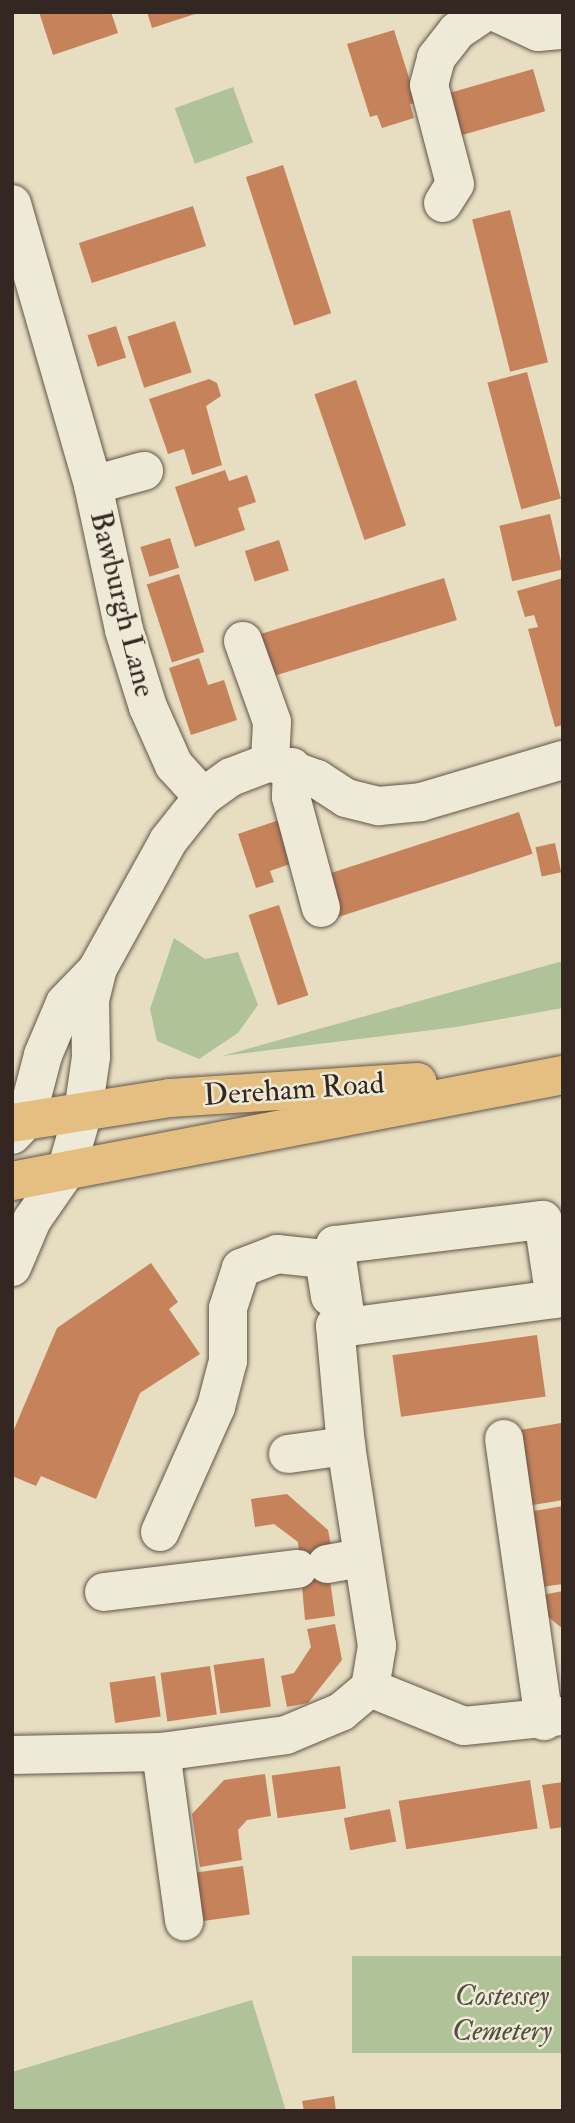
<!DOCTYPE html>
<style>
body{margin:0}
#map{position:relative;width:575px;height:2123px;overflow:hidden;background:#e7dec2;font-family:"IM FELL Double Pica",serif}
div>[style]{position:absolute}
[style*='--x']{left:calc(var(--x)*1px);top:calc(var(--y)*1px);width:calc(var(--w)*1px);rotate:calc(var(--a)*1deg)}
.green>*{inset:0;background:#afc298;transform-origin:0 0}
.building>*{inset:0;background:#c6825b;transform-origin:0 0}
.roads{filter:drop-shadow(0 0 2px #615549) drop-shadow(0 0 2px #615549)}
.minor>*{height:38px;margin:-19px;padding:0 19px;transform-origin:19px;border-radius:19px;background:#efead7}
.highway>*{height:38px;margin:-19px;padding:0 19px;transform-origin:19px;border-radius:19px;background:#e4bf81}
span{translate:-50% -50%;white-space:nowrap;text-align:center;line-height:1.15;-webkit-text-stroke:5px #efead7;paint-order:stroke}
.street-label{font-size:30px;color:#342721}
.park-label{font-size:30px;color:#534e3f;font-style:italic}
.frame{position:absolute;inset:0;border:14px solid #342721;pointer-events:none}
</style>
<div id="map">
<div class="green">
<i style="left:233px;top:87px;width:59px;height:62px;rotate:70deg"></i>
<i style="clip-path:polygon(174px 938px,205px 959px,238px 952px,258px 1005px,238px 1033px,199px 1059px,157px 1041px,150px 1009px)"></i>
<i style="clip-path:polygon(563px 961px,563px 1008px,456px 1027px,222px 1056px)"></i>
<i style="left:563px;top:1956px;width:97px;height:211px;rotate:90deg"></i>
<i style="clip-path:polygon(252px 2000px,286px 2111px,12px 2111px,12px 2072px)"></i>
</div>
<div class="building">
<i style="clip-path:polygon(39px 12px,111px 12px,118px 33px,53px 55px)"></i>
<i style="clip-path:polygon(147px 12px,198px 12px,198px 13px,152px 28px)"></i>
<i style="clip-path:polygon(394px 30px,417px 103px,410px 104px,414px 118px,382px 128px,377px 115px,370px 117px,347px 44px)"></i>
<i style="left:533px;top:69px;width:44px;height:88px;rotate:74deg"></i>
<i style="left:283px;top:165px;width:156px;height:39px;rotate:72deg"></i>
<i style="left:193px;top:206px;width:42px;height:120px;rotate:72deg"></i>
<i style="left:510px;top:210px;width:157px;height:39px;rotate:76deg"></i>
<i style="left:175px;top:321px;width:54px;height:50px;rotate:72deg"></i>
<i style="left:116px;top:326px;width:33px;height:30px;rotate:72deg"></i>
<i style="left:527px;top:372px;width:131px;height:41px;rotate:75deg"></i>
<i style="clip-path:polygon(209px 379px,217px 383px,221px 396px,206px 406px,222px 465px,192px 475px,184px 449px,168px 454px,149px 399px)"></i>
<i style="left:356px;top:380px;width:154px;height:44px;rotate:71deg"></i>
<i style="clip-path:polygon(225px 470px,229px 481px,247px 475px,256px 502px,238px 508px,245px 530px,195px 547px,175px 487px)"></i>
<i style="left:550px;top:514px;width:57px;height:52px;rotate:77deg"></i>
<i style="left:170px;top:538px;width:31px;height:31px;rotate:73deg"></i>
<i style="left:279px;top:540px;width:32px;height:36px;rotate:72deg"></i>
<i style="left:179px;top:574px;width:82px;height:34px;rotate:72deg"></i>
<i style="left:444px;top:578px;width:44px;height:206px;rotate:73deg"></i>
<i style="clip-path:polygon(563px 578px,563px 725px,555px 727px,528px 629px,538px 627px,534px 615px,525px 617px,517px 591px)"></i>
<i style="clip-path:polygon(199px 658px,208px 685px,224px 680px,237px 720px,191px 735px,169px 668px)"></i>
<i style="left:519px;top:812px;width:44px;height:205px;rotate:72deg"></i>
<i style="clip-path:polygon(279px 820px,293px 863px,270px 871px,274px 882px,256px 888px,238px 834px)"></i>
<i style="left:555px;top:843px;width:30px;height:20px;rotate:78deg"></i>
<i style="left:279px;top:905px;width:95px;height:32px;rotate:72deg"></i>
<i style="clip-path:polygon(151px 1263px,178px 1302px,169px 1309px,200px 1354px,140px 1393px,96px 1499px,41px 1476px,36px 1486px,12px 1476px,12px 1434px,57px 1328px)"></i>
<i style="left:537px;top:1335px;width:62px;height:146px;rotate:82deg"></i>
<i style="clip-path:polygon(561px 1423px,563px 1500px,527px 1506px,514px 1431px)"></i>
<i style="clip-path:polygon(287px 1494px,328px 1530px,332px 1550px,326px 1551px,335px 1616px,305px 1620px,298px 1542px,274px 1524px,255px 1527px,251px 1499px)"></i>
<i style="clip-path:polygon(563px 1506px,563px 1584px,541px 1587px,528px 1512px)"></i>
<i style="clip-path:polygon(563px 1591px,563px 1629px,546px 1615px,542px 1595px)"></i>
<i style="clip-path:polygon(335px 1624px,342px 1660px,308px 1703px,287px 1707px,281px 1676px,294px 1673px,311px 1647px,307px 1629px)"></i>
<i style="left:264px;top:1658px;width:49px;height:51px;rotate:82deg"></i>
<i style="left:210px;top:1666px;width:49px;height:50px;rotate:82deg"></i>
<i style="left:155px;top:1676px;width:41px;height:46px;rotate:82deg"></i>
<i style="left:340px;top:1766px;width:43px;height:69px;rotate:82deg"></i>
<i style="clip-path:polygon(265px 1774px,271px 1816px,247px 1820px,238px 1830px,242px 1860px,200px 1867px,192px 1814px,224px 1780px)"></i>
<i style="left:530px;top:1780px;width:49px;height:133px;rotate:81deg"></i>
<i style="clip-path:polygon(563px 1782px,563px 1827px,550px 1829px,542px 1785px)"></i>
<i style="left:390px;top:1809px;width:33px;height:47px;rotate:79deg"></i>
<i style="left:243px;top:1866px;width:49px;height:49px;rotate:82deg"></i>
<i style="clip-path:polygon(334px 2096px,336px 2111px,304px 2111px,302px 2101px)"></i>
</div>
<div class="roads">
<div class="minor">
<i style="--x:495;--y:12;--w:47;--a:24.9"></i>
<i style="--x:538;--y:32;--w:25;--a:-5"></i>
<i style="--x:443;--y:203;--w:22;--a:-58"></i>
<i style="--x:455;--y:184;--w:102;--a:-104.7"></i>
<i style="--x:429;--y:85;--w:28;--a:-75"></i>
<i style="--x:436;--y:58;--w:34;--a:-52"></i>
<i style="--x:457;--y:31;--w:34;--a:-34"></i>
<i style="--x:12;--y:204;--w:292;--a:73.9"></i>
<i style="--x:93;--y:485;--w:148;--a:77.9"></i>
<i style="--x:124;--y:630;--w:81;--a:72.7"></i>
<i style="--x:148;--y:707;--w:64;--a:65.9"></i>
<i style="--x:174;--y:765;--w:43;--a:47.8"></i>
<i style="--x:93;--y:485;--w:53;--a:-15.4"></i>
<i style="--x:243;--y:641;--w:86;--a:70.3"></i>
<i style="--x:272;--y:722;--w:40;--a:92.9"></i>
<i style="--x:292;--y:767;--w:30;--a:92"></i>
<i style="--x:291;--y:797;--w:115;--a:74.9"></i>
<i style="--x:12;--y:1135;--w:21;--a:-47"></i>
<i style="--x:26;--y:1120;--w:67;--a:-75.3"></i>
<i style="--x:43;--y:1055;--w:56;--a:-67.1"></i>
<i style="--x:65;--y:1003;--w:46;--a:-45.9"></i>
<i style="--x:543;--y:1220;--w:80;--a:81.4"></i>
<i style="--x:555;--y:1299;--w:210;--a:172.3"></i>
<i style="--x:347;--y:1327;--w:83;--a:-98.3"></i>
<i style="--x:335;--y:1245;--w:209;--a:-6.9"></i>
<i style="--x:12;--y:1267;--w:51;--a:-66.9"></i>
<i style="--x:32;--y:1220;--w:60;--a:-55.2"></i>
<i style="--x:66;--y:1171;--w:61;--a:-73.9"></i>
<i style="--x:83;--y:1112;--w:56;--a:-81.7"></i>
<i style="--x:91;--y:1057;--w:57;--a:-91"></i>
<i style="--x:90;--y:1000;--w:33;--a:-76"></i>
<i style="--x:98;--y:968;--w:145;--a:-61.1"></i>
<i style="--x:168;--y:841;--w:56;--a:-51.5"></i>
<i style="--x:203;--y:797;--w:34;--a:-36"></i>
<i style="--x:231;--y:777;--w:42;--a:-21"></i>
<i style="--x:270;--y:762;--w:50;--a:19.9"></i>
<i style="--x:317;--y:779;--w:35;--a:33"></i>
<i style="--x:346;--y:798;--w:34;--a:14"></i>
<i style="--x:379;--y:806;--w:42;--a:-5.4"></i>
<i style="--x:421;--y:802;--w:148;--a:-16.5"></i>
<i style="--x:504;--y:1439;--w:285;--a:81.9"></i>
<i style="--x:288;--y:1454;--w:59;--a:-7.9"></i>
<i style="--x:160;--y:1532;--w:137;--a:-65.9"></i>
<i style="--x:216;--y:1407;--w:48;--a:-75.4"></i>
<i style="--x:228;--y:1361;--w:53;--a:-90"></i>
<i style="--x:228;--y:1308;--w:42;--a:-72"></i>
<i style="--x:241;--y:1268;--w:39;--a:-21"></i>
<i style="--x:277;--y:1254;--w:47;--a:6.1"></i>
<i style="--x:324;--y:1259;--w:38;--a:81"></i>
<i style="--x:327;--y:1564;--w:36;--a:-10"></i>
<i style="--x:104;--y:1592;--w:195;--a:-6.8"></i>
<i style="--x:370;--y:1688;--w:101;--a:22"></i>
<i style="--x:464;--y:1726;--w:100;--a:-5.8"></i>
<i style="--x:161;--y:1752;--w:171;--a:82.2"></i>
<i style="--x:12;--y:1755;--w:149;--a:-1.2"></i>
<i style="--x:161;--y:1752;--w:126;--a:-7.7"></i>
<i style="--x:286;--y:1735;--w:60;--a:-22.7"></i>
<i style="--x:341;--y:1712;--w:38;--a:-40"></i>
<i style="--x:370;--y:1688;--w:43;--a:-80.5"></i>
<i style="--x:377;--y:1646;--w:202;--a:-98.8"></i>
<i style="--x:346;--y:1446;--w:121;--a:-95.2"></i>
<i style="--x:335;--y:1326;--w:12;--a:5"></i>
</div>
<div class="highway">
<i style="--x:12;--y:1123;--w:160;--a:-9"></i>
<i style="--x:170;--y:1098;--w:248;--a:-3.7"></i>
<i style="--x:12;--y:1181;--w:561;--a:-10.89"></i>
</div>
</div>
<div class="street-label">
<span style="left:122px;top:604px;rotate:76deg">Bawburgh Lane</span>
<span style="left:294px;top:1090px;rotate:-4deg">Dereham Road</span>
</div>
<div class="park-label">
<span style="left:502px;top:2013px">Costessey<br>Cemetery</span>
</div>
<div class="frame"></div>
</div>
